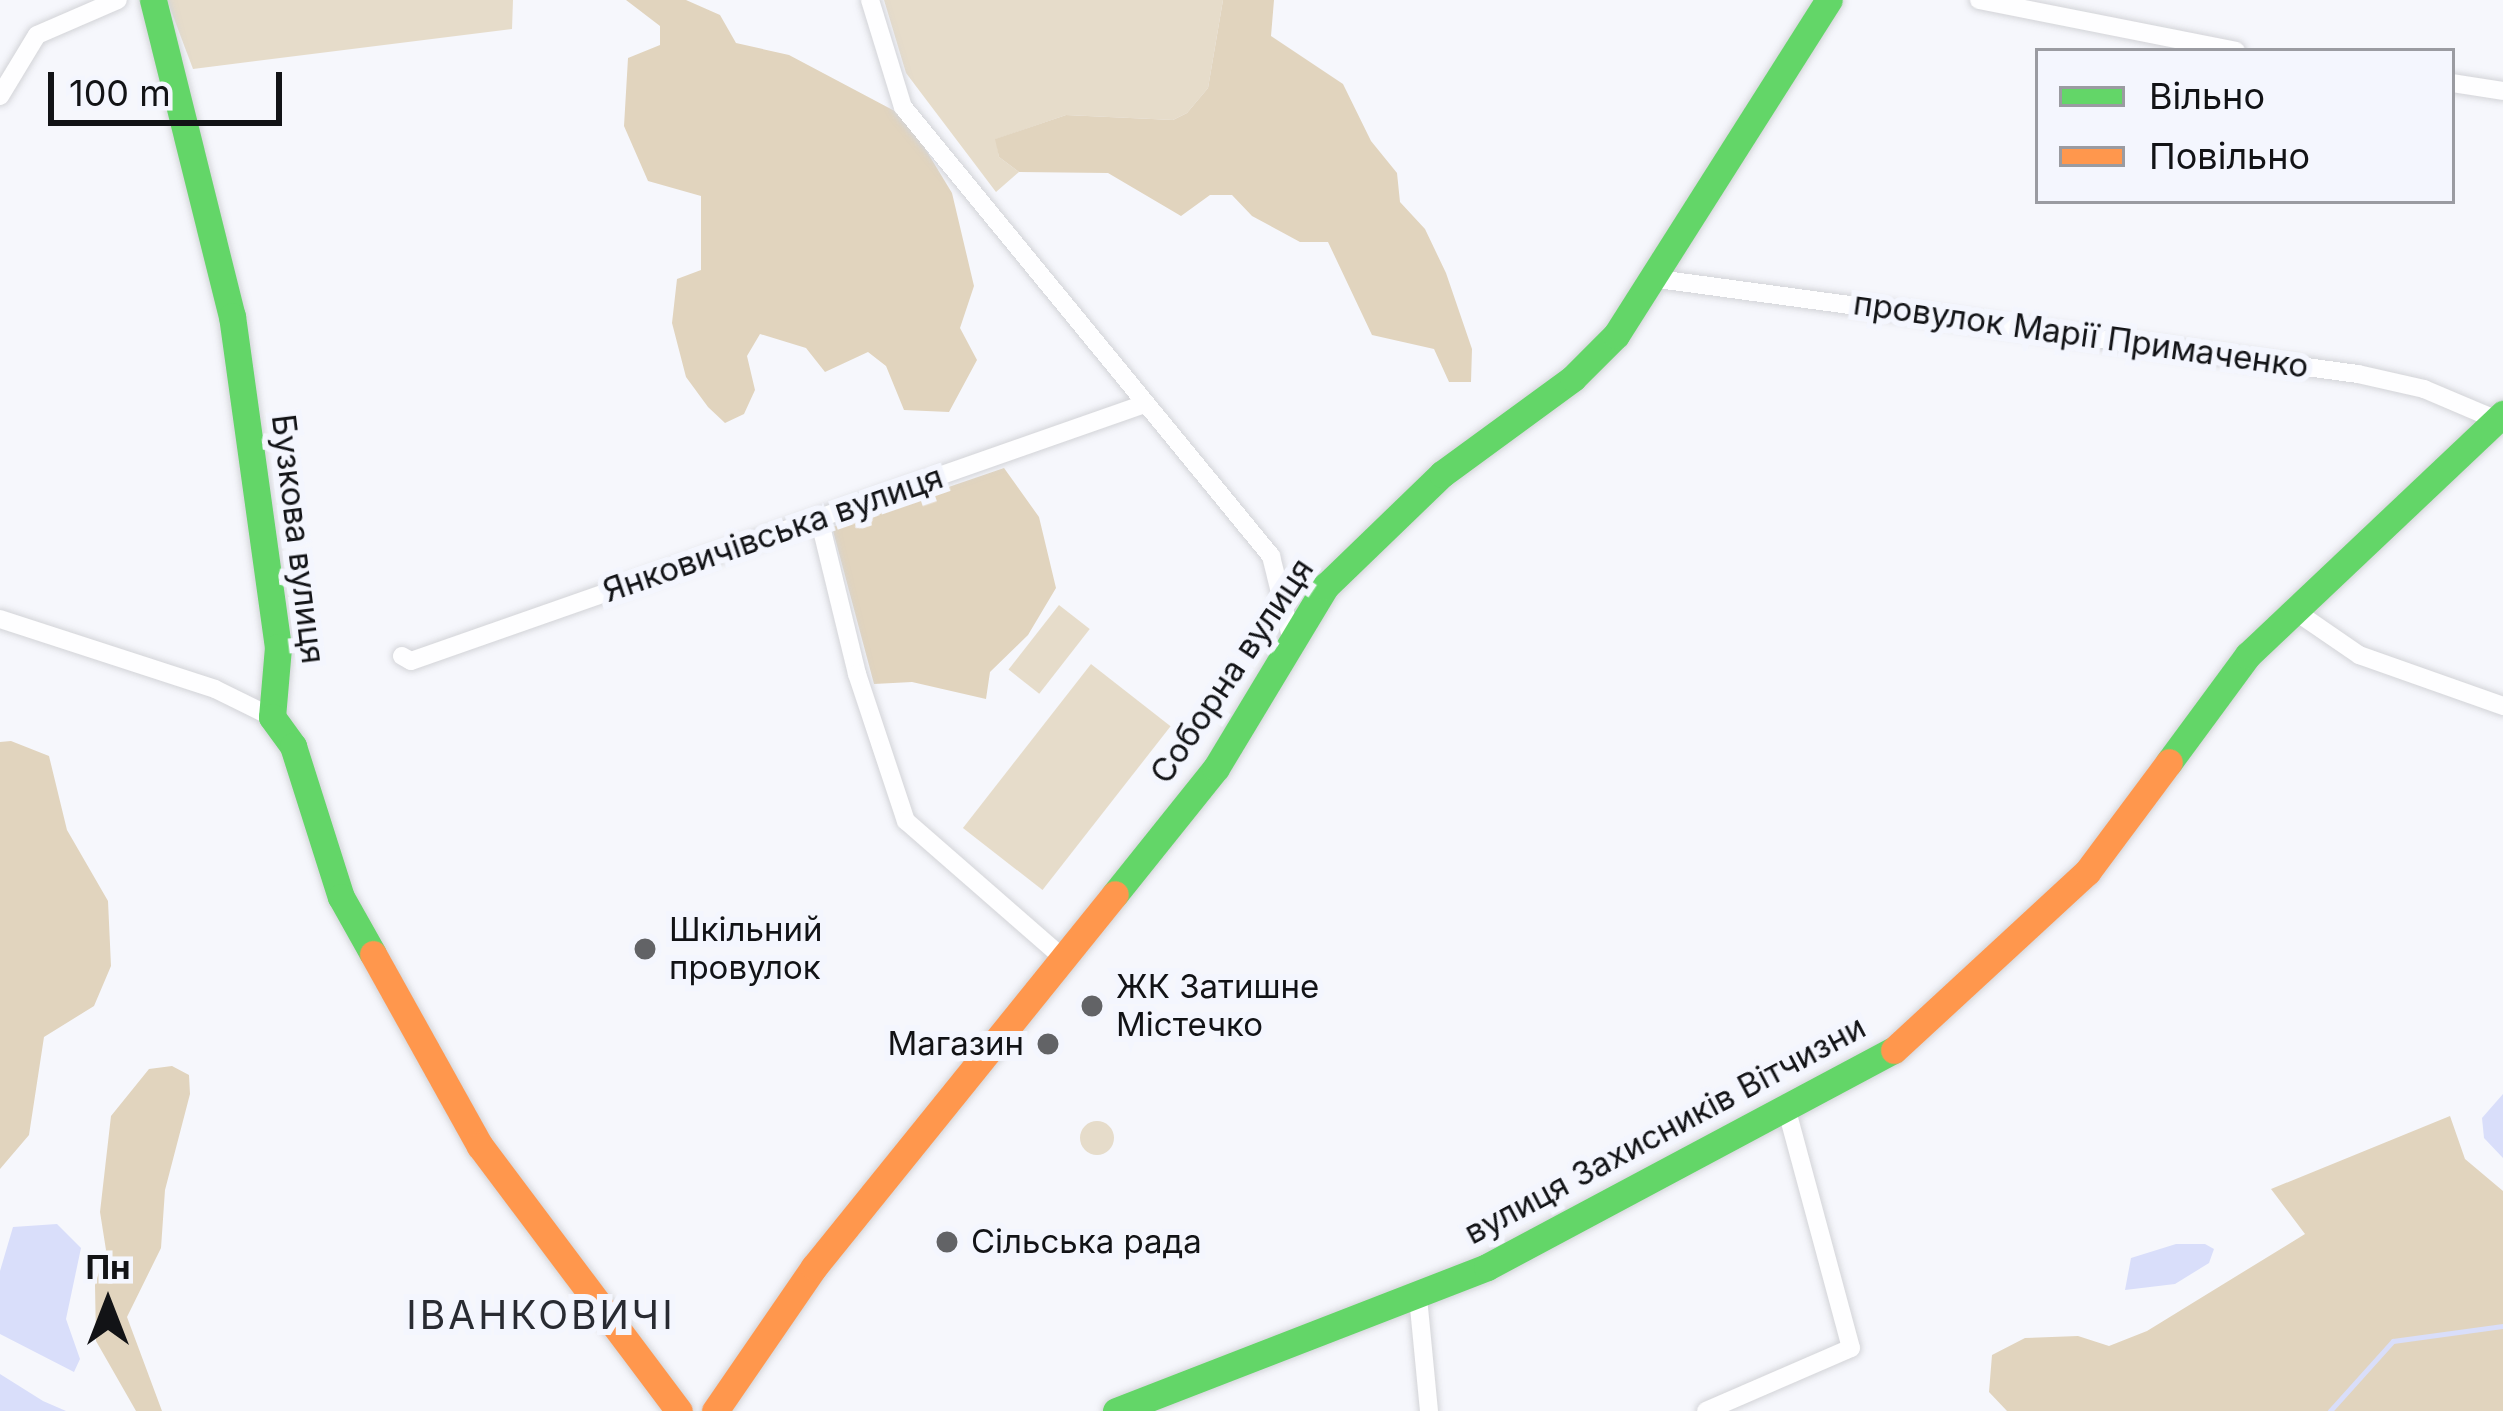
<!DOCTYPE html>
<meta charset="utf-8">
<style>
body{margin:0}
#map{position:relative;width:2503px;height:1411px;overflow:hidden;background:#f6f7fc;font-family:Inter,sans-serif}
div>[style]{position:absolute}
[style*='--x']{left:calc(var(--x)*1px);top:calc(var(--y)*1px);width:calc(var(--w)*1px);rotate:calc(var(--a)*1deg)}
.green>*{inset:0;background:#e6dcca;transform-origin:0 0}
.round{border-radius:50%}
.forest>*{inset:0;background:#e1d4be}
.water>*{inset:0;background:#d9defa}
.stream>*{height:4.5px;margin:-2.25px;padding:0 2.25px;transform-origin:2.25px;border-radius:2.25px;background:#d9defa}
.roads{filter:drop-shadow(0 0 3px #d3d4d8) drop-shadow(0 0 3px #d3d4d8)}
.street>*{height:18px;margin:-9px;padding:0 9px;transform-origin:9px;border-radius:9px;background:#fefeff}
.fast>*{height:27px;margin:-13.5px;padding:0 13.5px;transform-origin:13.5px;border-radius:13.5px;background:#63d668}
.slow>*{height:27px;margin:-13.5px;padding:0 13.5px;transform-origin:13.5px;border-radius:13.5px;background:#ff974d}
.dots>*{width:33px;height:33px;translate:-50% -50%;box-sizing:border-box;border:6px solid #f4f6fe;border-radius:50%}
span{translate:-50% -50%;white-space:nowrap;text-align:center;line-height:1.15;-webkit-text-stroke:12px #f4f6fe;paint-order:stroke}
.street-label{font-size:33px;color:#121316}
.poi-label{font-size:33px;color:#121316}
.left{translate:0 -50%;text-align:left}
.right{translate:-100% -50%;text-align:right}
.quarter-label{font-size:39px;color:#292b32;letter-spacing:3px}
.legend{position:absolute;left:2035px;top:48px;width:420px;height:156px;box-sizing:border-box;background:#f4f6fe;border:3px solid #9a9ba1;margin:0;padding:15px 21px;list-style:none;font-size:36px;color:#121316}
.legend li{display:flex;align-items:center;gap:24px;height:60px}
.legend b{width:60px;border:3px solid #9a9ba1}
.north{position:absolute;left:48px;top:1243px;width:120px;height:120px;-webkit-text-stroke:9px #f4f6fe;paint-order:stroke;rotate:0deg;font-size:33px;font-weight:700;line-height:48px;text-align:center;color:#121316}
.north::after{content:'';display:block;margin:auto;width:42px;height:54px;background:#121316;clip-path:polygon(50% 0,100% 100%,50% 72%,0 100%)}
.scale{position:absolute;left:48px;top:72px;width:234px;height:54px;box-sizing:border-box;border:6px solid #121316;border-top:0;padding-left:15px;font-size:36px;line-height:42px;white-space:nowrap;color:#121316;-webkit-text-stroke:9px #f4f6fe;paint-order:stroke}
</style>
<div id="map">
<div class="green">
<i style="clip-path:polygon(167px 0,513px 0,512px 29px,193px 69px)"></i>
<i style="clip-path:polygon(884px 0,1223px 0,1208px 88px,1187px 113px,1173px 120px,1066px 115px,996px 139px,999px 157px,1019px 172px,996px 192px,906px 73px)"></i>
<i style="left:1059px;top:605px;width:39px;height:82px;rotate:38deg"></i>
<i style="left:1091px;top:664px;width:101px;height:208px;rotate:38deg"></i>
<i class="round" style="left:1080px;top:1121px;width:34px;height:34px"></i>
</div>
<div class="forest">
<i style="clip-path:polygon(626px 0,686px 0,720px 15px,736px 43px,789px 55px,906px 117px,952px 193px,974px 286px,960px 328px,977px 360px,949px 412px,904px 410px,886px 366px,868px 352px,825px 372px,806px 348px,760px 334px,747px 356px,755px 390px,744px 414px,725px 423px,708px 407px,686px 377px,672px 323px,677px 279px,701px 270px,701px 196px,648px 181px,624px 126px,628px 58px,660px 45px,660px 26px)"></i>
<i style="clip-path:polygon(1223px 0,1274px 0,1271px 36px,1343px 84px,1371px 141px,1397px 173px,1400px 202px,1425px 229px,1446px 273px,1472px 349px,1471px 382px,1449px 382px,1434px 349px,1372px 335px,1328px 242px,1300px 242px,1252px 216px,1232px 195px,1210px 195px,1181px 216px,1108px 173px,1019px 172px,999px 157px,995px 139px,1066px 115px,1173px 120px,1187px 113px,1208px 88px)"></i>
<i style="clip-path:polygon(1004px 468px,1039px 517px,1056px 588px,1028px 635px,990px 672px,986px 699px,912px 682px,874px 684px,832px 527px)"></i>
<i style="clip-path:polygon(11px 741px,49px 756px,67px 830px,108px 901px,111px 966px,94px 1006px,44px 1037px,29px 1135px,0 1169px,0 742px)"></i>
<i style="clip-path:polygon(172px 1066px,189px 1075px,190px 1094px,165px 1190px,161px 1248px,127px 1317px,162px 1411px,136px 1411px,96px 1341px,95px 1285px,106px 1250px,100px 1212px,111px 1116px,149px 1069px)"></i>
<i style="clip-path:polygon(2450px 1116px,2465px 1159px,2503px 1191px,2503px 1411px,2007px 1411px,1989px 1392px,1992px 1355px,2025px 1338px,2078px 1336px,2109px 1346px,2147px 1331px,2305px 1234px,2271px 1189px)"></i>
</div>
<div class="water">
<i style="clip-path:polygon(2503px 1094px,2503px 1158px,2484px 1138px,2482px 1118px)"></i>
<i style="clip-path:polygon(57px 1224px,81px 1248px,66px 1319px,80px 1359px,74px 1372px,0 1334px,0 1271px,13px 1227px)"></i>
<i style="clip-path:polygon(2176px 1244px,2205px 1244px,2214px 1249px,2209px 1263px,2175px 1284px,2125px 1290px,2131px 1258px)"></i>
<i style="clip-path:polygon(0 1374px,43px 1401px,66px 1411px,0 1411px)"></i>
</div>
<div class="stream">
<i style="--x:2330;--y:1411;--w:94;--a:-48"></i>
<i style="--x:2393;--y:1341;--w:111;--a:-7.8"></i>
</div>
<div class="roads">
<div class="street">
<i style="--x:870;--y:0;--w:112;--a:72.9"></i>
<i style="--x:903;--y:107;--w:581;--a:50.66"></i>
<i style="--x:1271;--y:556;--w:83;--a:76.1"></i>
<i style="--x:1979;--y:0;--w:262;--a:11.2"></i>
<i style="--x:2452;--y:83;--w:52;--a:8.9"></i>
<i style="--x:0;--y:96;--w:71;--a:-58.8"></i>
<i style="--x:37;--y:35;--w:88;--a:-23.4"></i>
<i style="--x:1658;--y:279;--w:706;--a:7.73"></i>
<i style="--x:2358;--y:374;--w:68;--a:12.8"></i>
<i style="--x:2424;--y:389;--w:79;--a:23"></i>
<i style="--x:819;--y:518;--w:161;--a:76.3"></i>
<i style="--x:857;--y:674;--w:155;--a:71.6"></i>
<i style="--x:906;--y:821;--w:210;--a:41.1"></i>
<i style="--x:2295;--y:611;--w:78;--a:34.5"></i>
<i style="--x:2359;--y:655;--w:153;--a:19.5"></i>
<i style="--x:0;--y:619;--w:226;--a:18"></i>
<i style="--x:215;--y:689;--w:64;--a:26.2"></i>
<i style="--x:402;--y:656;--w:10;--a:29"></i>
<i style="--x:411;--y:661;--w:778;--a:-19.3"></i>
<i style="--x:1418;--y:1297;--w:115;--a:84.5"></i>
<i style="--x:1706;--y:1411;--w:158;--a:-23.5"></i>
<i style="--x:1851;--y:1348;--w:250;--a:-105.1"></i>
</div>
<div class="fast">
<i style="--x:153;--y:0;--w:326;--a:76"></i>
<i style="--x:232;--y:316;--w:334;--a:82.1"></i>
<i style="--x:278;--y:647;--w:70;--a:94.9"></i>
<i style="--x:272;--y:717;--w:36;--a:54"></i>
<i style="--x:293;--y:746;--w:158;--a:72.4"></i>
<i style="--x:341;--y:897;--w:65;--a:60.7"></i>
<i style="--x:2169;--y:762;--w:133;--a:-53.6"></i>
<i style="--x:2248;--y:655;--w:351;--a:-43.4"></i>
<i style="--x:1115;--y:894;--w:161;--a:-51.3"></i>
<i style="--x:1216;--y:768;--w:213;--a:-58.9"></i>
<i style="--x:1326;--y:586;--w:161;--a:-44"></i>
<i style="--x:1442;--y:474;--w:162;--a:-36.2"></i>
<i style="--x:1573;--y:378;--w:61;--a:-45"></i>
<i style="--x:1616;--y:335;--w:397;--a:-57.6"></i>
<i style="--x:1116;--y:1411;--w:398;--a:-21.2"></i>
<i style="--x:1487;--y:1267;--w:461;--a:-28.1"></i>
</div>
<div class="slow">
<i style="--x:373;--y:954;--w:220;--a:60.9"></i>
<i style="--x:480;--y:1146;--w:331;--a:53.1"></i>
<i style="--x:1894;--y:1050;--w:263;--a:-42.7"></i>
<i style="--x:2087;--y:872;--w:137;--a:-53.3"></i>
<i style="--x:715;--y:1411;--w:175;--a:-55.5"></i>
<i style="--x:814;--y:1267;--w:479;--a:-51.1"></i>
</div>
</div>
<div class="dots">
<i style="left:645px;top:949px;background:#626366"></i>
<i style="left:1092px;top:1006px;background:#626366"></i>
<i style="left:1048px;top:1044px;background:#626366"></i>
<i style="left:947px;top:1242px;background:#626366"></i>
</div>
<div class="street-label">
<span style="left:2081px;top:335px;rotate:8deg">провулок Марії Примаченко</span>
<span style="left:773px;top:534px;rotate:-19deg">Янковичівська вулиця</span>
<span style="left:298px;top:539px;rotate:83deg">Бузкова вулиця</span>
<span style="left:1232px;top:671px;rotate:-56deg">Соборна вулиця</span>
<span style="left:1665px;top:1130px;rotate:-28deg">вулиця Захисників Вітчизни</span>
</div>
<div class="poi-label">
<span class="left" style="left:669px;top:949px">Шкільний<br>провулок</span>
<span class="left" style="left:1116px;top:1006px">ЖК Затишне<br>Містечко</span>
<span class="right" style="left:1024px;top:1044px">Магазин</span>
<span class="left" style="left:971px;top:1242px">Cільська рада</span>
</div>
<div class="quarter-label">
<span style="left:541px;top:1315px">ІВАНКОВИЧІ</span>
</div>
<ul class="legend">
<li><b style="height:15px;background:#63d668"></b>Вільно</li>
<li><b style="height:15px;background:#ff974d"></b>Повільно</li>
</ul>
<div class="north">Пн</div>
<div class="scale">100 m</div>
</div>
